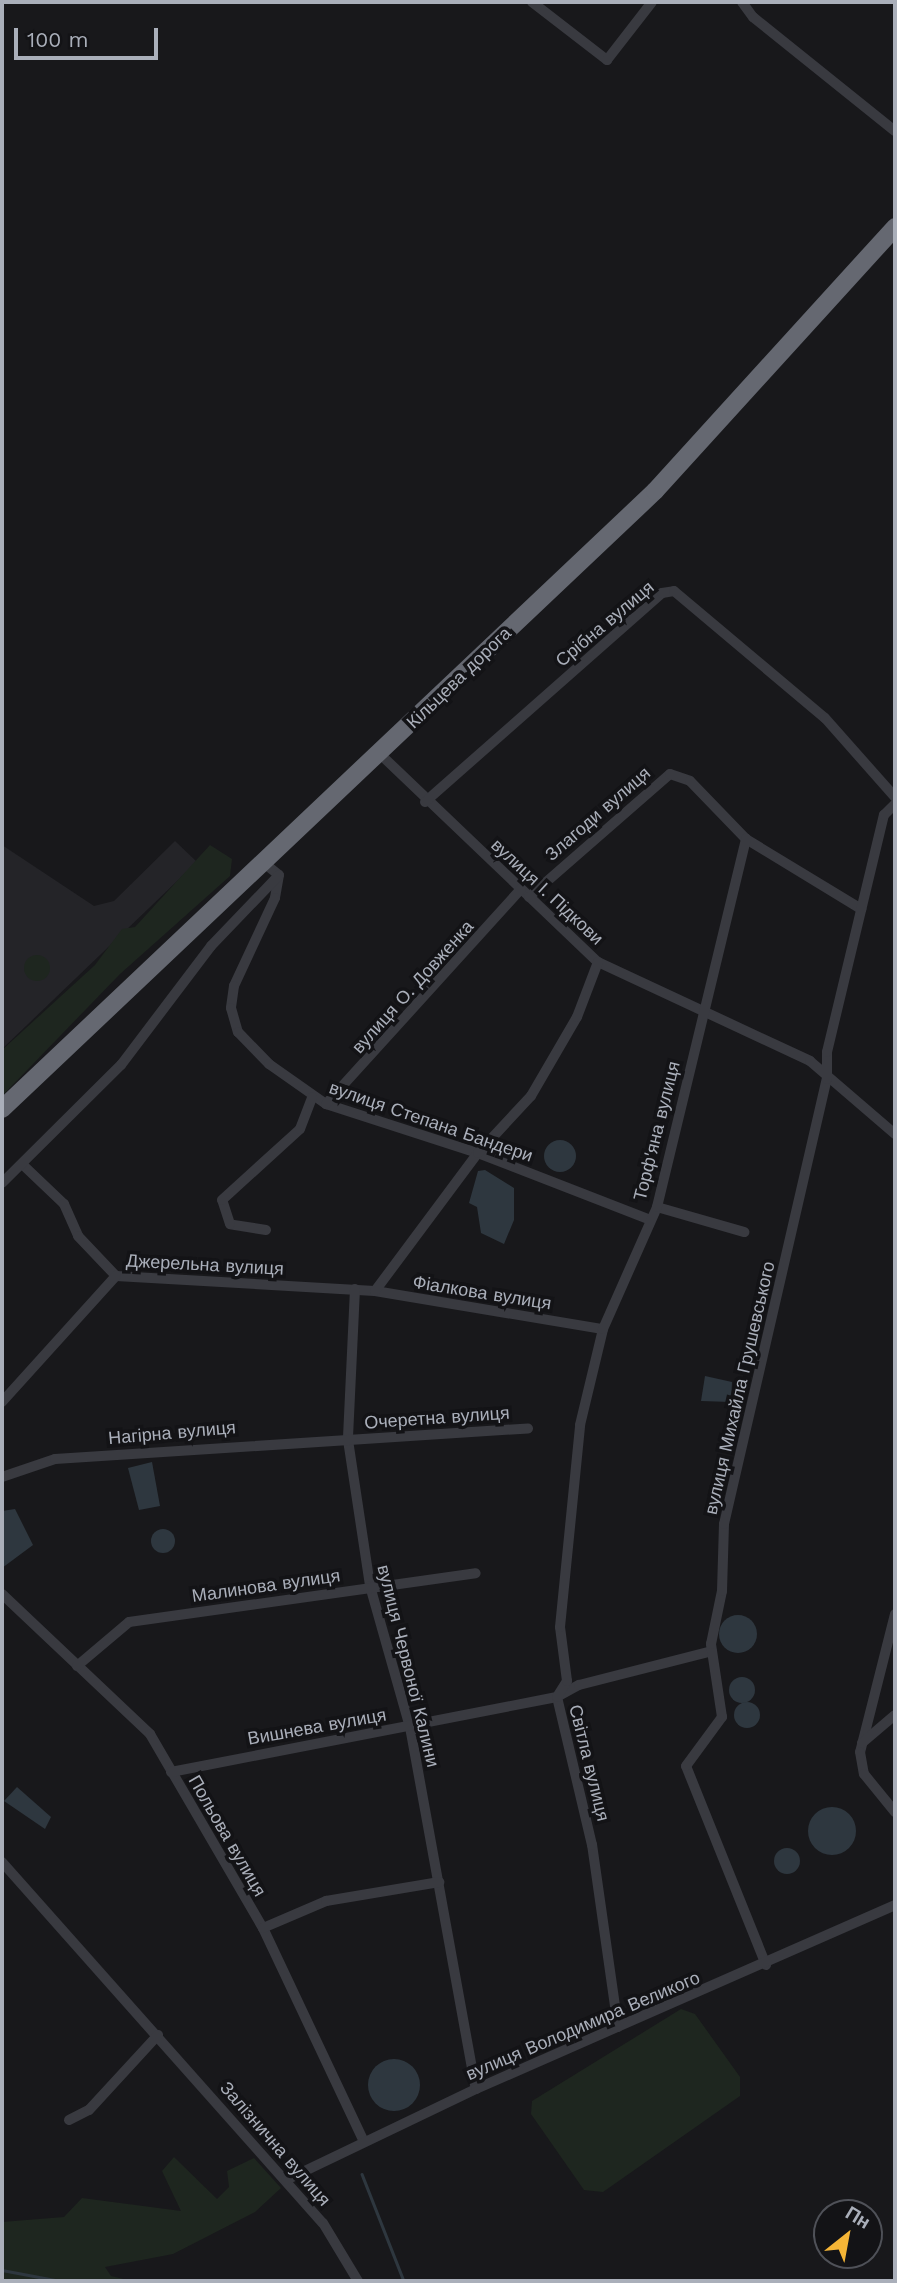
<!DOCTYPE html>
<meta charset="utf-8">
<style>
body{margin:0}
#map{position:relative;width:897px;height:2283px;overflow:hidden;background:#18181b;font-family:"Work Sans",sans-serif}
div>[style]{position:absolute}
[style*='--x']{left:calc(var(--x)*1px);top:calc(var(--y)*1px);width:calc(var(--w)*1px);rotate:calc(var(--a)*1deg)}
.built>*{inset:0;background:#242428}
.green>*{inset:0;background:#1e261f}
.round{border-radius:50%}
.water>*{inset:0;background:#2e373f}
.stream>*{height:2.5px;margin:-1.25px;padding:0 1.25px;transform-origin:1.25px;border-radius:1.25px;background:#2e373f}
.street>*{height:10px;margin:-5px;padding:0 5px;transform-origin:5px;border-radius:5px;background:#393a40}
.highway>*{height:18px;margin:-9px;padding:0 9px;transform-origin:9px;border-radius:9px;background:#656871}
span{translate:-50% -50%;white-space:nowrap;text-align:center;line-height:1.15;-webkit-text-stroke:7px #131316;paint-order:stroke}
.street-label{font-size:18px;color:#aaafba}
.frame{position:absolute;inset:0;border:4px solid #aaafba;pointer-events:none}
.north{position:absolute;left:813px;top:2199px;width:70px;height:70px;box-sizing:border-box;background:#131316;border:2px solid #4f5158;border-radius:50%;rotate:31deg;font-size:19px;font-weight:700;line-height:28px;text-align:center;color:#aaafba}
.north::after{content:'';display:block;margin:auto;width:24px;height:32px;background:#f5b536;clip-path:polygon(50% 0,100% 100%,50% 72%,0 100%)}
.scale{position:absolute;left:14px;top:28px;width:144px;height:32px;box-sizing:border-box;border:4px solid #aaafba;border-top:0;padding-left:9px;font-size:21px;line-height:24px;white-space:nowrap;color:#aaafba;-webkit-text-stroke:5px #131316;paint-order:stroke}
</style>
<div id="map">
<div class="built">
<i style="clip-path:polygon(175px 841px,197px 862px,2px 1049px,2px 845px,94px 906px,114px 901px)"></i>
</div>
<div class="green">
<i style="clip-path:polygon(210px 845px,232px 859px,230px 876px,120px 974px,2px 1096px,2px 1050px,95px 965px,122px 929px,135px 927px)"></i>
<i class="round" style="left:24px;top:955px;width:26px;height:26px"></i>
<i style="clip-path:polygon(681px 2009px,695px 2014px,740px 2077px,740px 2096px,603px 2192px,584px 2190px,531px 2114px,532px 2101px)"></i>
<i style="clip-path:polygon(174px 2157px,217px 2199px,229px 2187px,227px 2171px,254px 2158px,281px 2188px,255px 2212px,173px 2254px,105px 2267px,111px 2276px,132px 2281px,2px 2281px,2px 2222px,64px 2217px,82px 2198px,181px 2211px,162px 2171px)"></i>
</div>
<div class="water">
<i class="round" style="left:544px;top:1140px;width:32px;height:32px"></i>
<i style="clip-path:polygon(485px 1170px,514px 1188px,514px 1220px,504px 1244px,481px 1233px,477px 1207px,469px 1203px,478px 1171px)"></i>
<i style="clip-path:polygon(705px 1376px,732px 1382px,731px 1402px,701px 1401px)"></i>
<i style="clip-path:polygon(152px 1462px,160px 1506px,139px 1510px,128px 1468px)"></i>
<i style="clip-path:polygon(15px 1509px,33px 1545px,2px 1568px,2px 1511px)"></i>
<i class="round" style="left:151px;top:1529px;width:24px;height:24px"></i>
<i class="round" style="left:719px;top:1615px;width:38px;height:38px"></i>
<i class="round" style="left:729px;top:1677px;width:26px;height:26px"></i>
<i class="round" style="left:734px;top:1702px;width:26px;height:26px"></i>
<i style="clip-path:polygon(17px 1787px,51px 1817px,45px 1829px,4px 1801px)"></i>
<i class="round" style="left:808px;top:1807px;width:48px;height:48px"></i>
<i class="round" style="left:774px;top:1848px;width:26px;height:26px"></i>
<i class="round" style="left:368px;top:2059px;width:52px;height:52px"></i>
</div>
<div class="stream">
<i style="--x:362;--y:2174;--w:115;--a:68.6"></i>
<i style="--x:2;--y:2270;--w:59;--a:10.7"></i>
</div>
<div class="street">
<i style="--x:532;--y:2;--w:95;--a:37.7"></i>
<i style="--x:607;--y:60;--w:73;--a:-52.2"></i>
<i style="--x:742;--y:2;--w:19;--a:54"></i>
<i style="--x:753;--y:17;--w:182;--a:38.8"></i>
<i style="--x:379;--y:753;--w:303;--a:43.7"></i>
<i style="--x:598;--y:962;--w:234;--a:25"></i>
<i style="--x:810;--y:1061;--w:112;--a:40.7"></i>
<i style="--x:425;--y:802;--w:316;--a:-41.4"></i>
<i style="--x:662;--y:593;--w:12;--a:-9"></i>
<i style="--x:674;--y:591;--w:197;--a:40.1"></i>
<i style="--x:825;--y:718;--w:106;--a:48.5"></i>
<i style="--x:264;--y:863;--w:19;--a:39"></i>
<i style="--x:279;--y:875;--w:23;--a:100"></i>
<i style="--x:275;--y:898;--w:97;--a:115"></i>
<i style="--x:234;--y:986;--w:22;--a:98"></i>
<i style="--x:231;--y:1008;--w:25;--a:74"></i>
<i style="--x:238;--y:1032;--w:45;--a:45.9"></i>
<i style="--x:269;--y:1064;--w:70;--a:35.1"></i>
<i style="--x:326;--y:1104;--w:160;--a:17.9"></i>
<i style="--x:478;--y:1153;--w:182;--a:21.2"></i>
<i style="--x:529;--y:897;--w:187;--a:-41.1"></i>
<i style="--x:670;--y:774;--w:21;--a:19"></i>
<i style="--x:690;--y:781;--w:81;--a:46"></i>
<i style="--x:746;--y:839;--w:135;--a:31.3"></i>
<i style="--x:326;--y:1104;--w:290;--a:-47.8"></i>
<i style="--x:22;--y:1164;--w:58;--a:43.6"></i>
<i style="--x:64;--y:1204;--w:35;--a:66"></i>
<i style="--x:78;--y:1236;--w:55;--a:46.5"></i>
<i style="--x:2;--y:1183;--w:168;--a:-44.8"></i>
<i style="--x:121;--y:1065;--w:149;--a:-52.9"></i>
<i style="--x:211;--y:946;--w:98;--a:-46.2"></i>
<i style="--x:657;--y:1207;--w:91;--a:16"></i>
<i style="--x:266;--y:1230;--w:36;--a:-171"></i>
<i style="--x:230;--y:1224;--w:25;--a:-108"></i>
<i style="--x:222;--y:1200;--w:105;--a:-42.3"></i>
<i style="--x:300;--y:1129;--w:34;--a:-69"></i>
<i style="--x:116;--y:1276;--w:259;--a:3.3"></i>
<i style="--x:375;--y:1291;--w:231;--a:9.5"></i>
<i style="--x:355;--y:1289;--w:151;--a:92.7"></i>
<i style="--x:348;--y:1440;--w:148;--a:81.4"></i>
<i style="--x:370;--y:1586;--w:147;--a:74.2"></i>
<i style="--x:410;--y:1727;--w:368;--a:79.7"></i>
<i style="--x:375;--y:1291;--w:172;--a:-53.3"></i>
<i style="--x:478;--y:1153;--w:78;--a:-47.1"></i>
<i style="--x:531;--y:1096;--w:91;--a:-59.8"></i>
<i style="--x:577;--y:1017;--w:59;--a:-69.1"></i>
<i style="--x:2;--y:1402;--w:170;--a:-47.9"></i>
<i style="--x:2;--y:1477;--w:56;--a:-18.8"></i>
<i style="--x:55;--y:1459;--w:474;--a:-3.7"></i>
<i style="--x:2;--y:1594;--w:204;--a:43.4"></i>
<i style="--x:150;--y:1734;--w:225;--a:59.8"></i>
<i style="--x:263;--y:1928;--w:234;--a:64.7"></i>
<i style="--x:895;--y:1614;--w:142;--a:104.2"></i>
<i style="--x:860;--y:1752;--w:22;--a:80"></i>
<i style="--x:864;--y:1774;--w:49;--a:50.8"></i>
<i style="--x:77;--y:1666;--w:68;--a:-40.2"></i>
<i style="--x:129;--y:1622;--w:350;--a:-8"></i>
<i style="--x:862;--y:1743;--w:43;--a:-40.3"></i>
<i style="--x:171;--y:1772;--w:393;--a:-11"></i>
<i style="--x:557;--y:1697;--w:25;--a:-29"></i>
<i style="--x:579;--y:1685;--w:137;--a:-14.3"></i>
<i style="--x:2;--y:1862;--w:483;--a:48.4"></i>
<i style="--x:323;--y:2223;--w:68;--a:58.9"></i>
<i style="--x:263;--y:1928;--w:69;--a:-23.2"></i>
<i style="--x:326;--y:1901;--w:115;--a:-9.5"></i>
<i style="--x:766;--y:1965;--w:214;--a:-111.9"></i>
<i style="--x:686;--y:1766;--w:61;--a:-53.7"></i>
<i style="--x:722;--y:1717;--w:74;--a:-98.6"></i>
<i style="--x:711;--y:1644;--w:54;--a:-78.3"></i>
<i style="--x:722;--y:1591;--w:67;--a:-88.3"></i>
<i style="--x:724;--y:1524;--w:457;--a:-77"></i>
<i style="--x:827;--y:1079;--w:27;--a:-90"></i>
<i style="--x:827;--y:1052;--w:244;--a:-76.5"></i>
<i style="--x:884;--y:815;--w:16;--a:-45"></i>
<i style="--x:618;--y:2027;--w:184;--a:-98.1"></i>
<i style="--x:592;--y:1845;--w:152;--a:-103.3"></i>
<i style="--x:557;--y:1697;--w:19;--a:-58"></i>
<i style="--x:567;--y:1681;--w:54;--a:-97.4"></i>
<i style="--x:560;--y:1627;--w:203;--a:-84.3"></i>
<i style="--x:580;--y:1425;--w:99;--a:-76.5"></i>
<i style="--x:603;--y:1329;--w:133;--a:-66.1"></i>
<i style="--x:657;--y:1207;--w:379;--a:-76.4"></i>
<i style="--x:69;--y:2120;--w:22;--a:-27"></i>
<i style="--x:89;--y:2110;--w:102;--a:-47.4"></i>
<i style="--x:286;--y:2180;--w:211;--a:-25.6"></i>
<i style="--x:476;--y:2089;--w:458;--a:-23.7"></i>
</div>
<div class="highway">
<i style="--x:2;--y:1109;--w:899;--a:-43.42"></i>
<i style="--x:655;--y:491;--w:357;--a:-47.7"></i>
</div>
<div class="street-label">
<span style="left:605px;top:624px;rotate:-40deg">Срібна вулиця</span>
<span style="left:459px;top:678px;rotate:-44deg">Кільцева дорога</span>
<span style="left:598px;top:814px;rotate:-41deg">Злагоди вулиця</span>
<span style="left:547px;top:892px;rotate:43deg">вулиця І. Підкови</span>
<span style="left:413px;top:987px;rotate:-48deg">вулиця О. Довженка</span>
<span style="left:431px;top:1122px;rotate:19deg">вулиця Степана Бандери</span>
<span style="left:657px;top:1131px;rotate:-76deg">Торф'яна вулиця</span>
<span style="left:205px;top:1265px;rotate:3deg">Джерельна вулиця</span>
<span style="left:482px;top:1293px;rotate:9deg">Фіалкова вулиця</span>
<span style="left:740px;top:1388px;rotate:-77deg">вулиця Михайла Грушевського</span>
<span style="left:437px;top:1418px;rotate:-4deg">Очеретна вулиця</span>
<span style="left:172px;top:1433px;rotate:-5deg">Нагірна вулиця</span>
<span style="left:266px;top:1586px;rotate:-8deg">Малинова вулиця</span>
<span style="left:408px;top:1666px;rotate:76deg">вулиця Червоної Калини</span>
<span style="left:317px;top:1727px;rotate:-10deg">Вишнева вулиця</span>
<span style="left:589px;top:1763px;rotate:76deg">Світла вулиця</span>
<span style="left:227px;top:1836px;rotate:60deg">Польова вулиця</span>
<span style="left:583px;top:2026px;rotate:-23deg">вулиця Володимира Великого</span>
<span style="left:275px;top:2144px;rotate:49deg">Залізнична вулиця</span>
</div>
<div class="frame"></div>
<div class="north">Пн</div>
<div class="scale">100 m</div>
</div>
